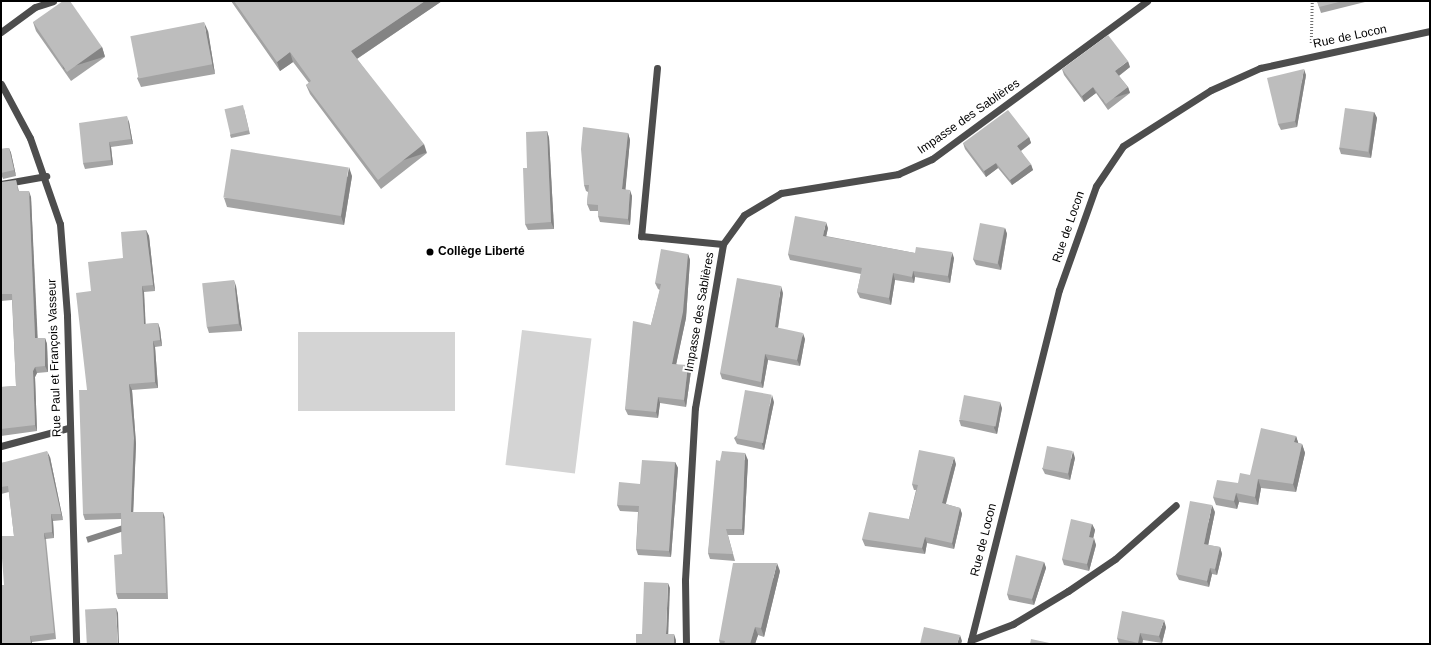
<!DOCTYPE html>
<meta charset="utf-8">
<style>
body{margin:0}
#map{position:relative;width:1431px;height:645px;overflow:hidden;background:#fff;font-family:Arial,sans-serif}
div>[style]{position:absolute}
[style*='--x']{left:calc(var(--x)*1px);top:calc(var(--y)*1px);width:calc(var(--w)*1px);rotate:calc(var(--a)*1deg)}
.green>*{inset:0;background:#d4d4d4;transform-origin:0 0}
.path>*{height:2.5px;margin-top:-1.25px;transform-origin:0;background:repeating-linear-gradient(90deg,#6f6f6f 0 1px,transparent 0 3px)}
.minor>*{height:7px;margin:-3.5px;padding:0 3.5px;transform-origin:3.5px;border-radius:3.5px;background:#4d4d4d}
.wall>*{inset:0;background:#a3a3a3}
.shaded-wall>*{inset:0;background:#848484;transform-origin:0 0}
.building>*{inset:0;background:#bdbdbd;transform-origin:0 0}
.dots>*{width:11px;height:11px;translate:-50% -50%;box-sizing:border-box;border:2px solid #fff;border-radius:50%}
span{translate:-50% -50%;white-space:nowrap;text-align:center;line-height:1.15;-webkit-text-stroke:4px #fff;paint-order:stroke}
.street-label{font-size:12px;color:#000}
.poi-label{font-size:12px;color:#000;font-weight:700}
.left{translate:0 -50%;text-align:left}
.frame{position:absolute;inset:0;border:2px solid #000;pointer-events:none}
</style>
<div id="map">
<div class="green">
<i style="left:522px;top:330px;width:70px;height:136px;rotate:7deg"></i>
<i style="left:298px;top:332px;width:157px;height:79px"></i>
</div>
<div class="path">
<i style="--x:1311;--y:43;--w:42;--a:-88.6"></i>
</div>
<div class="minor">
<i style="--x:1;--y:32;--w:42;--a:-36.3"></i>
<i style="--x:35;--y:7;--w:19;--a:-18"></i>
<i style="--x:657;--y:68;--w:169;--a:95.4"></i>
<i style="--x:641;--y:236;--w:82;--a:5.6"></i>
<i style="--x:1;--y:84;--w:61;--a:61.8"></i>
<i style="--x:30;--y:138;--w:91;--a:70.8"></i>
<i style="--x:60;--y:224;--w:92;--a:85.6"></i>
<i style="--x:67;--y:316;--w:328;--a:88.4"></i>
<i style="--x:1;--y:184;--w:46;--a:-10.1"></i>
<i style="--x:1;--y:446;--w:69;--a:-15"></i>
<i style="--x:971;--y:640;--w:45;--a:-20.9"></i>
<i style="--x:1013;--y:624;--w:64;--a:-31"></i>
<i style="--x:1068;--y:591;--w:57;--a:-34.2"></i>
<i style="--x:1115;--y:559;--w:81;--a:-41.5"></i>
<i style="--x:686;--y:644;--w:64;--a:-90.9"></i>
<i style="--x:685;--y:580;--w:172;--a:-86.7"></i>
<i style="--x:695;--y:408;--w:166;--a:-80.3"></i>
<i style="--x:723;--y:244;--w:36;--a:-54"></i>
<i style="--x:744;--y:215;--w:43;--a:-30.7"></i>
<i style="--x:781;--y:193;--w:119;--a:-9.2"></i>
<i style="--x:898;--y:174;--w:37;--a:-24"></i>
<i style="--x:932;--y:159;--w:267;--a:-36.3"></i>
<i style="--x:970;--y:644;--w:365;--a:-75.9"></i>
<i style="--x:1059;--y:290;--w:110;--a:-70.4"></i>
<i style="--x:1096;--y:186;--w:48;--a:-56"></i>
<i style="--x:1123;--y:146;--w:104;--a:-32.5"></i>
<i style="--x:1211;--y:90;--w:54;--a:-24.2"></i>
<i style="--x:1260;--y:68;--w:174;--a:-12.3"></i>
</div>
<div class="wall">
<i style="clip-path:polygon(231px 1px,442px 1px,357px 59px,427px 153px,381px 189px,310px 94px,306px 85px,309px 83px,293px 62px,280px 71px)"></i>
<i style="clip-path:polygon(1317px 1px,1369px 1px,1321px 13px)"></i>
<i style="clip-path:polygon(33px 22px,102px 47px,105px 57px,71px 81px,36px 31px)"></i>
<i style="clip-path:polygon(208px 31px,215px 74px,141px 87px,137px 78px)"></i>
<i style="clip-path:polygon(1130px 67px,1119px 76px,1128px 87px,1130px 93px,1108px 110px,1096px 93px,1084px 102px,1064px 75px,1062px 69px)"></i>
<i style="clip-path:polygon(1306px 75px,1297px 127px,1281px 130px,1278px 124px)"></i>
<i style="clip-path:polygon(244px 109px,250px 134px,231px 138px,230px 135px)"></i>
<i style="clip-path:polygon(1374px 112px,1377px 118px,1371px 158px,1341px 154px,1339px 148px)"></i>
<i style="clip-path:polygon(129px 122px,133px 144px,111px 147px,113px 165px,85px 169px,83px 163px)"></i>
<i style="clip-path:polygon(547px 131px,549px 138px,554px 229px,528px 230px,525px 224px,527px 168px)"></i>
<i style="clip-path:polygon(628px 133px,630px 140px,625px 189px,632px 196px,630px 225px,600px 222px,598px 216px,598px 211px,590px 211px,587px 204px,588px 192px,586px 191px,584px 185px)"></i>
<i style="clip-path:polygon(1029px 137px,1031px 143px,1021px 151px,1033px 170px,1012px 185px,998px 168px,986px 177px,965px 149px,963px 143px)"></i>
<i style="clip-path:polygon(9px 148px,11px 153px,16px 176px,3px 179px,1px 174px,1px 149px)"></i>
<i style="clip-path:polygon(352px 176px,344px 225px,227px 207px,224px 198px)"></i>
<i style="clip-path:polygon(16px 180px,19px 191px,31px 197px,37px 338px,45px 338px,47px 344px,48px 372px,37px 373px,35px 377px,37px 431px,1px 436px,1px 387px,16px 386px,12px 300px,1px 301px,1px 213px,2px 213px)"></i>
<i style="clip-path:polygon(828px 228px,826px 236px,915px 253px,954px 258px,950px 283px,915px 277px,914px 283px,895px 280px,891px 305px,860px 298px,857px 292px,861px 274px,790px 260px,788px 254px)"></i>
<i style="clip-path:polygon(1005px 228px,1007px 234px,1001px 270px,976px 265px,973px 259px)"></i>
<i style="clip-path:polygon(146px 230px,149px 236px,155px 291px,144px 292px,145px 324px,158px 323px,160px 329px,162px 346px,155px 347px,158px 388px,132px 390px,136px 444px,133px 512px,165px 518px,168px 599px,118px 599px,116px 593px,122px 554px,121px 519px,85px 520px,83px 514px,87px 390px,91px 291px,123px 258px)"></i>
<i style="clip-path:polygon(688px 254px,690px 260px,686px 318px,676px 364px,691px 371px,686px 407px,660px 403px,658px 418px,628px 415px,625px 409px,651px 325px,660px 290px,658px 289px,655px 283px)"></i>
<i style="clip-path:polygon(236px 286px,242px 331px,209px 333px,207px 327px)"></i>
<i style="clip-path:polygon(783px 293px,778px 328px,805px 339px,800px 366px,768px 360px,763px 388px,722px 379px,720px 373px)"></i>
<i style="clip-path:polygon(774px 402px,764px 450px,737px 444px,734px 438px)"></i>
<i style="clip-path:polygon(1002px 408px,997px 434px,961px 426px,959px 420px)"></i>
<i style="clip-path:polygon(1296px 436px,1298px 443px,1302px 444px,1305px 453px,1296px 492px,1261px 488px,1258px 505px,1239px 502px,1237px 509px,1216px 505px,1213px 497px,1238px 483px,1250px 475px)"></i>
<i style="clip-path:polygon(50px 457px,63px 520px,53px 521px,54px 538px,46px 539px,56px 639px,32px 642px,32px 644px,1px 644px,4px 585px,14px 536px,9px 492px,1px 494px,1px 463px)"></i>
<i style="clip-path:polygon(1075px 458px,1070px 480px,1045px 474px,1042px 468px)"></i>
<i style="clip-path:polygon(748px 460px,744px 535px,728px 535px,735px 561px,710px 559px,708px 553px,720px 461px)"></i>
<i style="clip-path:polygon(675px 462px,678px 468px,671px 557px,638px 555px,636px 549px,638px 512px,620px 511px,617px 505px,640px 484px)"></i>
<i style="clip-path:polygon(956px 464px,946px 504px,960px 508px,962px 514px,954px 549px,927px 543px,925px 554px,865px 546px,862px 539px,909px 519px,916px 490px,914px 490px,912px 484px)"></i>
<i style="clip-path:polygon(1215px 512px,1208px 545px,1220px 547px,1222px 554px,1217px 575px,1212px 574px,1209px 587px,1179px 580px,1176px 574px)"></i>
<i style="clip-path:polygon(1092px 524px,1095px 530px,1093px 538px,1096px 545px,1089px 571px,1064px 565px,1062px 559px)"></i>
<i style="clip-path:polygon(1044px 562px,1046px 568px,1034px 605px,1009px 600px,1007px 594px)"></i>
<i style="clip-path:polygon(780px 571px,764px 637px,758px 635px,755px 644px,720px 644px,719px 640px)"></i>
<i style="clip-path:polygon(1166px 627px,1162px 643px,1143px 640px,1142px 644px,1119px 644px,1117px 638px)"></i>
</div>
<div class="shaded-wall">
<i style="clip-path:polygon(425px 1px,442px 1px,355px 60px,351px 51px)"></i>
<i style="clip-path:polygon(204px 22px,208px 31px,215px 74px,212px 64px)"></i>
<i style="left:102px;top:47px;width:10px;height:43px;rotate:73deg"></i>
<i style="clip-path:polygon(290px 52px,293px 62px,280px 71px,277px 62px)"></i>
<i style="clip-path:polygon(1128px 61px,1130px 67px,1117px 77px,1115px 71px)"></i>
<i style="clip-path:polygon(1304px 69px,1306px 75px,1297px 127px,1295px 121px)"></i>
<i style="clip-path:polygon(1093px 87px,1096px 93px,1084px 102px,1082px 96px)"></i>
<i style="left:1128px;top:87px;width:6px;height:28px;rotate:72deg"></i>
<i style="clip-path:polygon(1374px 112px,1377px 118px,1371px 158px,1369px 152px)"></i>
<i style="clip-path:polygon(127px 116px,129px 122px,133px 144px,131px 139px)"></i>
<i style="clip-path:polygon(547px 131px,549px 138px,554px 229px,551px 222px)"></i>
<i style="clip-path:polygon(628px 133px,630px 140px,625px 195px,622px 189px)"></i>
<i style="clip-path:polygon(1029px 137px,1031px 143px,1019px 152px,1017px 146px)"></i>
<i style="clip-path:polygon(109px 142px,111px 147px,113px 165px,111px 160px)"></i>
<i style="left:424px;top:144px;width:9px;height:58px;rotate:72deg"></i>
<i style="clip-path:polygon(9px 148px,11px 153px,16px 176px,14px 170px)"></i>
<i style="clip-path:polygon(996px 163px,998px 168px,986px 177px,984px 171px)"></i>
<i style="clip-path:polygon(1031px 164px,1033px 170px,1012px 185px,1010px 180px)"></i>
<i style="clip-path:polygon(349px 167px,352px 176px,344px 225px,341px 216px)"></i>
<i style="clip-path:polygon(630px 190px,632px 196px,630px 225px,628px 219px)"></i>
<i style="clip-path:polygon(29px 191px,31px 197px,38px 344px,35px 338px)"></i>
<i style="clip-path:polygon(826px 222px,828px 228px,825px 242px,823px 236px)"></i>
<i style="clip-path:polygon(1005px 228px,1007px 234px,1001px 270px,998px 263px)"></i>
<i style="clip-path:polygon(146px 230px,149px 236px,155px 291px,153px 285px)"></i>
<i style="clip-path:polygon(952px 252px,954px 258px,950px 283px,948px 276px)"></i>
<i style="clip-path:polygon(688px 254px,690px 260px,686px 318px,675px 370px,672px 364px)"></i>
<i style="clip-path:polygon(913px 271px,915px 277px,914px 283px,912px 277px)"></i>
<i style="clip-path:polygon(893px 273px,895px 280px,891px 305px,889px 298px)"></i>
<i style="clip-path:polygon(234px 280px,236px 286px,242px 331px,239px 324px)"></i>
<i style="clip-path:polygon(142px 286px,144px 292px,146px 330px,144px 324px)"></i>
<i style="clip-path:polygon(781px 286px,783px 293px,777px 334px,775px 327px)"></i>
<i style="clip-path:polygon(158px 323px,160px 329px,162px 346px,160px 340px)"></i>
<i style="clip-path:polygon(803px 333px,805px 339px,800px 366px,797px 360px)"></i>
<i style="clip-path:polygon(45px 338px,47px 344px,48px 372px,45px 366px)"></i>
<i style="clip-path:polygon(153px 341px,155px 347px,158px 388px,155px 382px)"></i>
<i style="clip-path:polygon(765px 354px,768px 360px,763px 388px,761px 382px)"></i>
<i style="clip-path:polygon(688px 365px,691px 371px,686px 407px,684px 400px)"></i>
<i style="clip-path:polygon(35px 367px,37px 373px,35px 377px,37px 431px,35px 425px,33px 371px)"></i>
<i style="clip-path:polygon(129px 384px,132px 390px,136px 444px,133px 518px,131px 512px)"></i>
<i style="clip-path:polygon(772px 395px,774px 402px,764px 450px,762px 444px)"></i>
<i style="clip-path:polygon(658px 397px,660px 403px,658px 418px,656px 412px)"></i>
<i style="clip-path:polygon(1000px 402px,1002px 408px,997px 434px,994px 428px)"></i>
<i style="clip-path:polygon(1296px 436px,1299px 445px,1294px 442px)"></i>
<i style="clip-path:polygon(1302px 444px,1305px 453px,1296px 492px,1293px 484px)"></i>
<i style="clip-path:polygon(47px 451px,50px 457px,63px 520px,61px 514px)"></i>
<i style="clip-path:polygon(1073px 451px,1075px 458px,1070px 480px,1068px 473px)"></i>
<i style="clip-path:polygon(745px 453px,748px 460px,744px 535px,742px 529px)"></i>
<i style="clip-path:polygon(954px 457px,956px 464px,944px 510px,942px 503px)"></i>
<i style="clip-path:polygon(675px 462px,678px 468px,671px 557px,669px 551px)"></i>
<i style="clip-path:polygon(1258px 479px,1261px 488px,1258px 505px,1255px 497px)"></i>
<i style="clip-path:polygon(1236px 493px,1239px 502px,1237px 509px,1234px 501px)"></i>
<i style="clip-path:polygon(1212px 505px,1215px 512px,1207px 551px,1204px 544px)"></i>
<i style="clip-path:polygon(960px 508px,962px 514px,954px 549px,952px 543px)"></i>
<i style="left:163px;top:512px;width:6px;height:81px;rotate:72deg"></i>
<i style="clip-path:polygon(51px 514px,53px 521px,54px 538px,52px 532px)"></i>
<i style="clip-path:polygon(1092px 524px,1095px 530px,1092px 544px,1089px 537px)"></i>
<i style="left:44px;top:533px;width:6px;height:100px;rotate:72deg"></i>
<i style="clip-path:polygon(925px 537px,927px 543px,925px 554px,922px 548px)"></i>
<i style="clip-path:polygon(1094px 538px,1096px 545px,1089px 571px,1087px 564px)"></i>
<i style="clip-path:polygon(1220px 547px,1222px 554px,1217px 575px,1215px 569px)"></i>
<i style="clip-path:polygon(1044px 562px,1046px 568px,1034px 605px,1032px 599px)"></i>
<i style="clip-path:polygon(777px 563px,780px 571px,764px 637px,761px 628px)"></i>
<i style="clip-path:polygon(1210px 568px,1212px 574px,1209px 587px,1207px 581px)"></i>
<i style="clip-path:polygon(668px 583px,670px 588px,668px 640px,666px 634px)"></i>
<i style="clip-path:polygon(116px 608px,118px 613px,119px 644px,118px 644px)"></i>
<i style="clip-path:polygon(1164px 620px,1166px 627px,1162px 643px,1159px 636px)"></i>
<i style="clip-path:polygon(755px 627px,758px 635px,755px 644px,750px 644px)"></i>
<i style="clip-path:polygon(1140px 633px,1143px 640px,1142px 644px,1139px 644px,1138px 643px)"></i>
<i style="clip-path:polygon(674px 634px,676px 640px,676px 644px,674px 644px)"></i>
<i style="clip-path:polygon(960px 635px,962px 641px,961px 644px,957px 644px)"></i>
<i style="clip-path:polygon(30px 636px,32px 642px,32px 644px,31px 644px)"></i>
</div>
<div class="building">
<i style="clip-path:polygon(63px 1px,70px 1px,102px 47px,67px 72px,33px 22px)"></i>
<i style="clip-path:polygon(234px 1px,425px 1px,351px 51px,424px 144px,378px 180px,306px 85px,311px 81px,290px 52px,277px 62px)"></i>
<i style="clip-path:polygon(1317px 1px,1343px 1px,1319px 7px)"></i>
<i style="left:204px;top:22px;width:43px;height:75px;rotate:79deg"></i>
<i style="clip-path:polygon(1108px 35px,1128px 61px,1115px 71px,1128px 87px,1106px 104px,1093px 87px,1082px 96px,1062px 69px)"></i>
<i style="clip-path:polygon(1304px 69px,1295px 121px,1278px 124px,1267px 78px)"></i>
<i style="left:243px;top:105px;width:26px;height:19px;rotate:77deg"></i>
<i style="left:1345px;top:108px;width:29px;height:40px;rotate:8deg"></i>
<i style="clip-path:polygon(1008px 110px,1029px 137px,1017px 146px,1031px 164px,1010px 180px,996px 163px,984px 171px,963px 143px)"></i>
<i style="clip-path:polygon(127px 116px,131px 139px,109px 142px,111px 160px,83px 163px,79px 123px)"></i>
<i style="clip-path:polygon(583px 127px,628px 133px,622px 189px,630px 190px,628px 219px,598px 216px,598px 205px,587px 204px,589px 185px,584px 185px,581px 149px)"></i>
<i style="clip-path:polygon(547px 131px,551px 222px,525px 224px,523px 168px,527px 168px,526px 132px)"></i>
<i style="clip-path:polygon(9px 148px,14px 170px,1px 173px,1px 149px)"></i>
<i style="left:231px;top:149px;width:119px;height:49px;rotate:9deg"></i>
<i style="clip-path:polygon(16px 180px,18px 191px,29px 191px,35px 338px,45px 338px,45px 366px,35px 367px,33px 371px,35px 425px,1px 429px,1px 387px,16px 386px,12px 294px,1px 294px,1px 213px,2px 213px,1px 182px)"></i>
<i style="clip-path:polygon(795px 216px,826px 222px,823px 236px,915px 253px,916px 247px,952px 252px,948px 276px,913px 271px,912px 277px,893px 273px,889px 298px,857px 292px,862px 268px,788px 254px)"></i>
<i style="left:980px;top:223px;width:25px;height:37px;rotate:11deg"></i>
<i style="clip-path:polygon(146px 230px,153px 285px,142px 286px,144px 324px,158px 323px,160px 340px,153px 341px,155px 382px,129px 384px,134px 438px,131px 512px,163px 512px,166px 593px,116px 593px,114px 555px,122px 554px,121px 513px,83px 514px,79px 390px,87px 390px,76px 293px,91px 291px,88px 262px,123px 258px,121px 232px)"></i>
<i style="clip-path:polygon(661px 249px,688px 254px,683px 312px,672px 364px,688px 365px,684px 400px,658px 397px,656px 412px,625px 409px,633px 321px,651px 325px,661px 284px,655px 283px)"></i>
<i style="clip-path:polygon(737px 278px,781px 286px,775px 327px,803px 333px,797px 360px,765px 354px,761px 382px,720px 373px)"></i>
<i style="left:234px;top:280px;width:44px;height:32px;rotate:84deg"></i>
<i style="left:745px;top:390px;width:27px;height:49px;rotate:10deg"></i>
<i style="left:964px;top:395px;width:37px;height:25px;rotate:11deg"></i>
<i style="clip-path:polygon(1261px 428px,1296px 436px,1294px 442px,1302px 444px,1293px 484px,1258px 479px,1255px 497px,1236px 493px,1234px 501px,1213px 497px,1217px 480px,1238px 483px,1240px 473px,1250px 475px)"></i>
<i style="left:1047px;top:446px;width:26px;height:23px;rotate:11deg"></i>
<i style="clip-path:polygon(919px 450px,954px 457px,942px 503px,960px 508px,952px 543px,925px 537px,922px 548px,862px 539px,869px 512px,909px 519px,918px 485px,912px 484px)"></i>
<i style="clip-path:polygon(47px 451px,61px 514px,51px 514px,52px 532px,44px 533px,54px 633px,30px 636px,31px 644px,1px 644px,1px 585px,4px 585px,1px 545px,1px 536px,14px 536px,8px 486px,1px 487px,1px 463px)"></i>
<i style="clip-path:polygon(722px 451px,745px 453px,742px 529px,726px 529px,733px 554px,708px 553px,716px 460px,720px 461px)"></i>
<i style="clip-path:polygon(642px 460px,675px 462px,669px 551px,636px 549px,639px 506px,617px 505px,619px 482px,640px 484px)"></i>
<i style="clip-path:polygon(1190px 501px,1212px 505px,1204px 544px,1220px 547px,1215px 569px,1210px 568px,1207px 581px,1176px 574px)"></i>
<i style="clip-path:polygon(1071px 519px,1092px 524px,1089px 537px,1094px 538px,1087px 564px,1062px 559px)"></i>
<i style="clip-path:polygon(1016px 555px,1044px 562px,1032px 599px,1007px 594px)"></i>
<i style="clip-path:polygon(733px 563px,777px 563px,761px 628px,755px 627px,750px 644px,724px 644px,725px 641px,719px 640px)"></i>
<i style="clip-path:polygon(644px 582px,668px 583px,666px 634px,674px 634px,674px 644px,636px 644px,636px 634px,642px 634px)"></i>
<i style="left:116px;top:608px;width:36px;height:31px;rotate:87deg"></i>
<i style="clip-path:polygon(1122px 611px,1164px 620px,1159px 636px,1140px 633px,1138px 643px,1117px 638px)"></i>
<i style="clip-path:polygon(924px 627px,960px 635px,957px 644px,920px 644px)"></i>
<i style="clip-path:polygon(1031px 639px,1054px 644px,1030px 644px)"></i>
</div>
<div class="dots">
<i style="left:430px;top:252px;background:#000"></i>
</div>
<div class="street-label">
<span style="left:1350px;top:37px;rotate:-12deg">Rue de Locon</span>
<span style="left:969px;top:117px;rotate:-35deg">Impasse des Sablières</span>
<span style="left:1069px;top:227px;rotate:-71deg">Rue de Locon</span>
<span style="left:700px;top:312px;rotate:-80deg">Impasse des Sablières</span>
<span style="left:55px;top:358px;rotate:-92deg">Rue Paul et François Vasseur</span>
<span style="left:984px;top:540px;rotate:-76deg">Rue de Locon</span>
</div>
<div class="poi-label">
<span class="left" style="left:438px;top:252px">Collège Liberté</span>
</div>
<div class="frame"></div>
</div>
